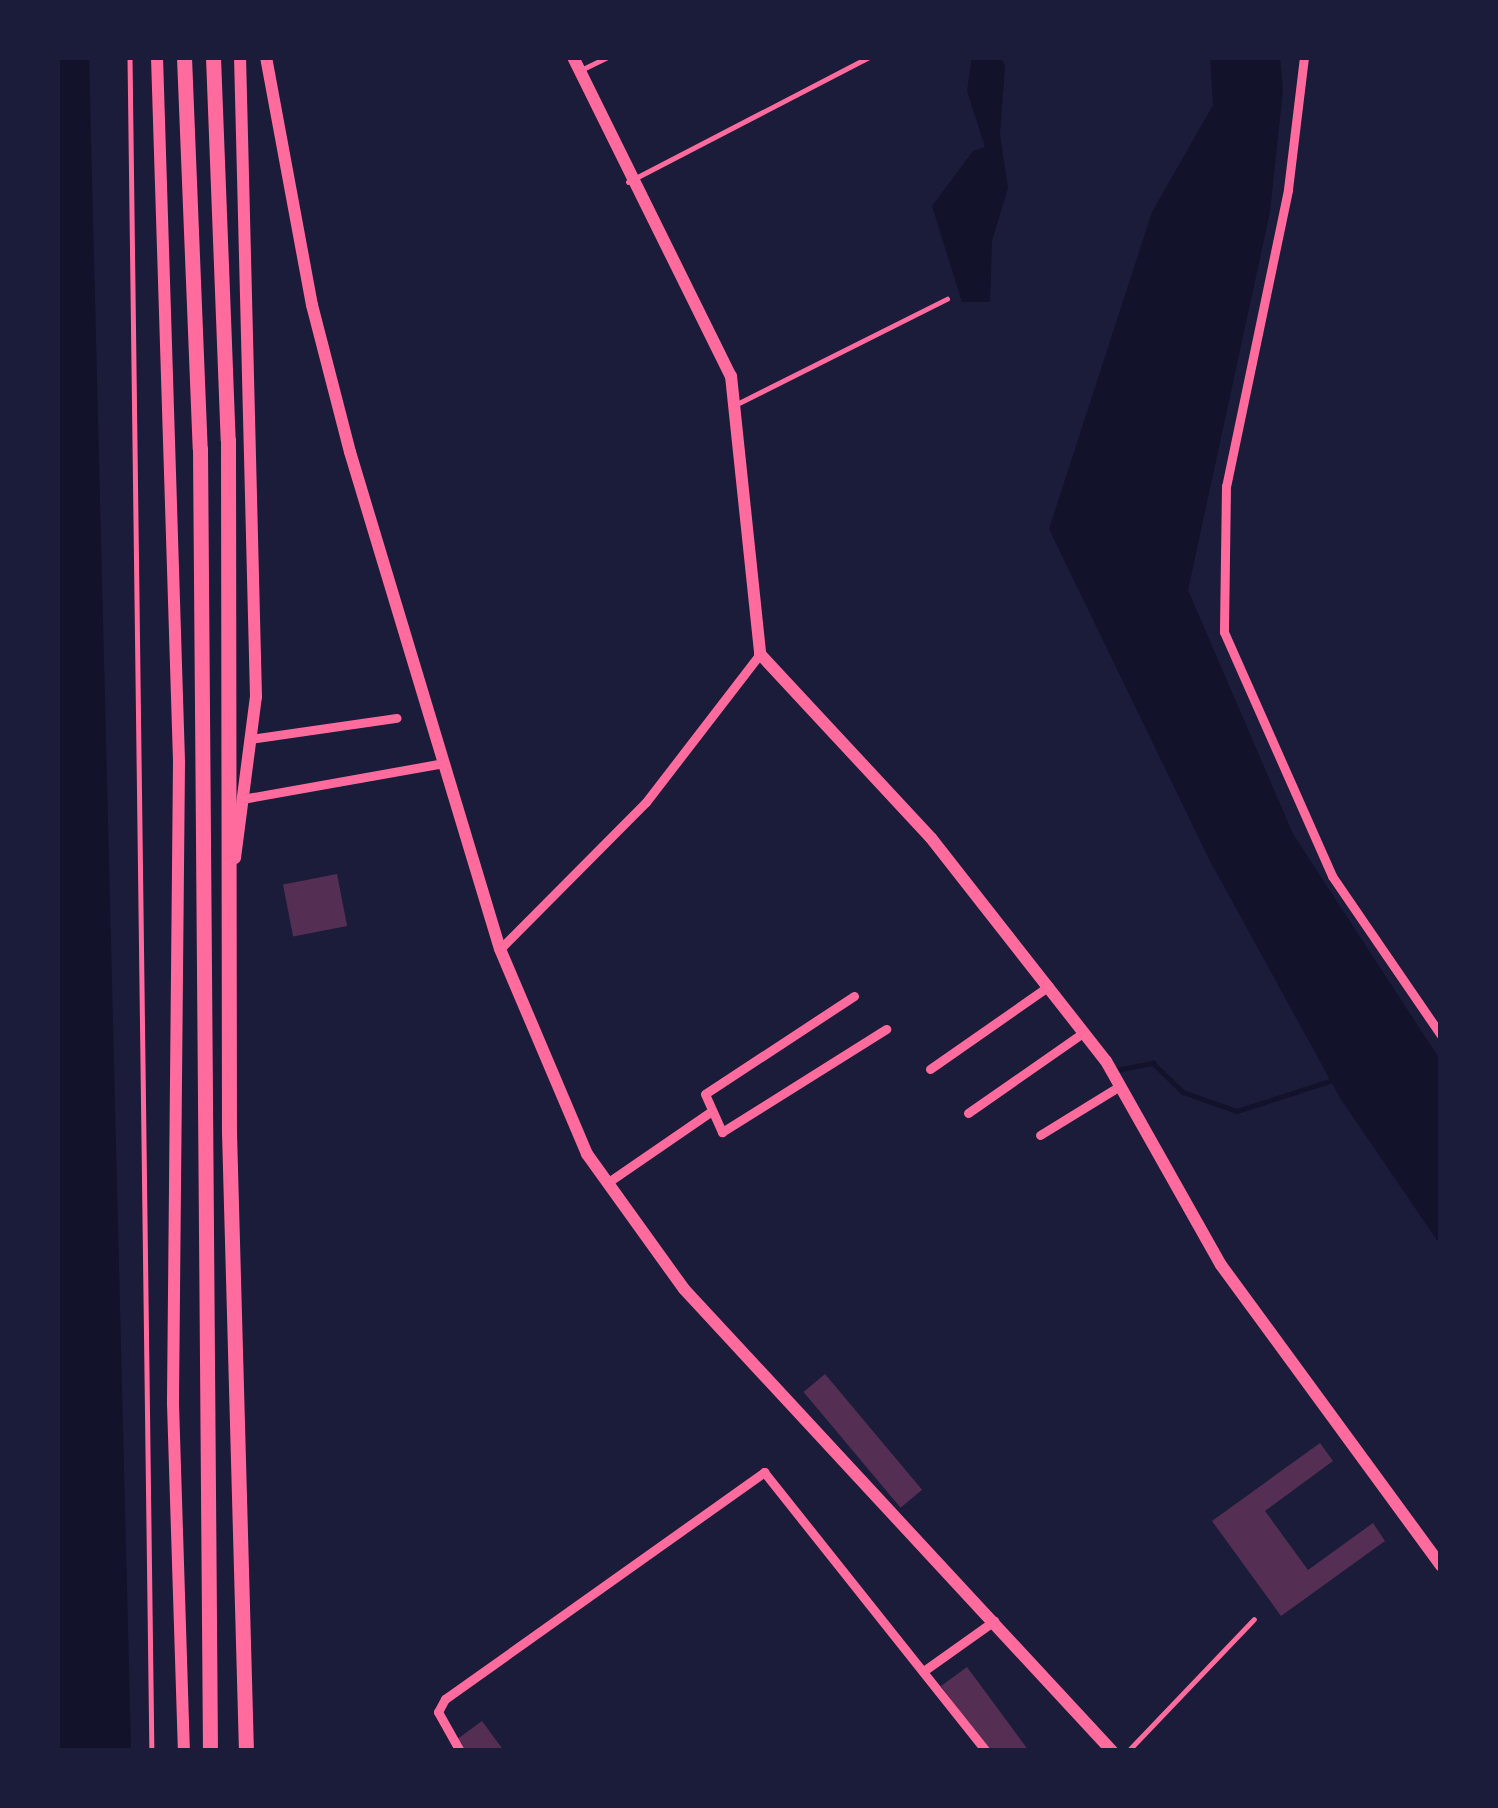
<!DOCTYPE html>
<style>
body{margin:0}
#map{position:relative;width:1498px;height:1808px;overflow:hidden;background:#1b1b3a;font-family:Rubik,sans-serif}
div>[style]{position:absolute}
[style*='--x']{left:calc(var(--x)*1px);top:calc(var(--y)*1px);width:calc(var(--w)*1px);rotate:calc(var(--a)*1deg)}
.water>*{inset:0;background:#12122b}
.stream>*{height:4.5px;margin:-2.25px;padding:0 2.25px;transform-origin:2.25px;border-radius:2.25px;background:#12122b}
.building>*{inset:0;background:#542f53;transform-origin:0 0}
.service>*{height:4.5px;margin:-2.25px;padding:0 2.25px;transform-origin:2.25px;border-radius:2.25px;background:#ff6b9d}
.minor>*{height:9px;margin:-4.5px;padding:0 4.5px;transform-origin:4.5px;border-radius:4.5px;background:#ff6b9d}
.tertiary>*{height:12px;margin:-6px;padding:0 6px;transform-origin:6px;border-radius:6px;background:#ff6b9d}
.trunk>*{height:15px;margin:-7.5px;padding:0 7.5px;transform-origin:7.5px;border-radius:7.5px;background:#ff6b9d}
span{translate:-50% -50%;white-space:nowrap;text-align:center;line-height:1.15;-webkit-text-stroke:9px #1b1b3a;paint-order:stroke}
.frame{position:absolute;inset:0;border:60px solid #1b1b3a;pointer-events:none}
</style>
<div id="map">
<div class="water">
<i style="clip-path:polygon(57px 57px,89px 57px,131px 1751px,57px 1751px)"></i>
<i style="clip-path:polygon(972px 57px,1001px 57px,1005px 66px,1000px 134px,1008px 188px,992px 241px,990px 302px,962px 302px,932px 206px,973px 151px,985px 147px,967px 91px)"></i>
<i style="clip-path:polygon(1210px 57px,1280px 57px,1283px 90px,1270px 212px,1188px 590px,1293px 834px,1441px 1061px,1441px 1246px,1340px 1098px,1209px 859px,1049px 529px,1152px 212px,1213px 105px)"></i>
</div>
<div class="stream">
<i style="--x:1116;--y:1070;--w:38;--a:-11"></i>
<i style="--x:1153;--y:1063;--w:42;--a:44"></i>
<i style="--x:1183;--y:1092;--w:57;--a:19.4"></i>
<i style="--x:1237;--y:1111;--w:98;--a:-17.9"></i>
</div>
<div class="building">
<i style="left:337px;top:874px;width:53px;height:55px;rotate:79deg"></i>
<i style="left:825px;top:1374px;width:151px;height:28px;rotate:50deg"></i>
<i style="clip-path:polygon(1320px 1443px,1333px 1461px,1265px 1511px,1308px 1570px,1373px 1523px,1385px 1541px,1281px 1616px,1212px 1521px)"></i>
<i style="clip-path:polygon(967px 1667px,1029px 1751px,989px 1751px,941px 1686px)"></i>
<i style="clip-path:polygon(482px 1721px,504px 1751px,464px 1751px,456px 1740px)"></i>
</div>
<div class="service">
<i style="--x:130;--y:57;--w:1694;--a:89.26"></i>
<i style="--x:583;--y:69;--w:28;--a:-26"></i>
<i style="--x:628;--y:182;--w:271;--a:-27.4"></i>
<i style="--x:735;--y:405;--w:237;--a:-26.6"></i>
<i style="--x:1128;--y:1751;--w:182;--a:-46.3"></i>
</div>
<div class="minor">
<i style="--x:1304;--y:57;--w:134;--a:96.9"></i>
<i style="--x:1288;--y:190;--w:302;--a:101.8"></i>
<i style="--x:1226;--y:486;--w:146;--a:90.8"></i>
<i style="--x:1224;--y:632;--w:267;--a:66.1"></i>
<i style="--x:1332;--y:876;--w:193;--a:55.6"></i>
<i style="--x:250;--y:739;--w:148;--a:-8.2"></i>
<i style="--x:242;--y:799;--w:205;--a:-10.1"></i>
<i style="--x:500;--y:949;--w:207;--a:-45.2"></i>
<i style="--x:646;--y:802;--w:187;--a:-52.4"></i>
<i style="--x:854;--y:996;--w:178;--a:146.7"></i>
<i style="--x:705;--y:1094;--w:42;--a:65.9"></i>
<i style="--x:722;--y:1132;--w:194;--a:-32.1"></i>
<i style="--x:930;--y:1069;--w:145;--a:-34.9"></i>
<i style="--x:968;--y:1113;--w:141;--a:-34.9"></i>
<i style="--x:1040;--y:1135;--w:92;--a:-31.6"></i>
<i style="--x:607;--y:1183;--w:124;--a:-34.5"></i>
<i style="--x:925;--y:1670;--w:85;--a:-35.4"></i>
<i style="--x:460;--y:1751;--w:45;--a:-119.4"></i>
<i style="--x:438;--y:1712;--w:15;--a:-62"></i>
<i style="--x:445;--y:1699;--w:392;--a:-35.4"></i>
<i style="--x:764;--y:1472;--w:357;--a:51.5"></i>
</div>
<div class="tertiary">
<i style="--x:157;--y:57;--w:705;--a:88.21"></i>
<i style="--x:179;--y:762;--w:642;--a:90.54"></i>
<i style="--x:173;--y:1404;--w:347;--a:88.2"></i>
<i style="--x:266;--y:57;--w:252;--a:79.5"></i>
<i style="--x:312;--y:305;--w:152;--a:75.5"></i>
<i style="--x:350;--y:452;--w:519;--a:73.21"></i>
<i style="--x:500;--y:949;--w:223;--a:67"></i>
<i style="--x:587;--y:1154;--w:166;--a:54.3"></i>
<i style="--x:684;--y:1289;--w:630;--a:47.19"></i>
<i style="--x:573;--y:57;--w:356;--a:63.7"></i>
<i style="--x:731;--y:376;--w:280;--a:84"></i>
<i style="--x:760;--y:654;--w:251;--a:47.1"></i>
<i style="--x:931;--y:838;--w:283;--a:51.9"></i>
<i style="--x:1106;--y:1061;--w:234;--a:60.6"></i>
<i style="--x:1221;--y:1265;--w:373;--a:53.8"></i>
<i style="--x:235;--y:858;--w:162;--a:-82.6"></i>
<i style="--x:256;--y:697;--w:640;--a:-91.43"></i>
</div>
<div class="trunk">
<i style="--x:184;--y:57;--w:392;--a:87.7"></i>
<i style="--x:200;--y:449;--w:1302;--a:89.56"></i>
<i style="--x:213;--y:57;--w:383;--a:87.8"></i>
<i style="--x:228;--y:440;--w:692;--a:89.92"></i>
<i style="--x:229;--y:1132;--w:619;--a:88.43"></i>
</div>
<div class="frame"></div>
</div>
